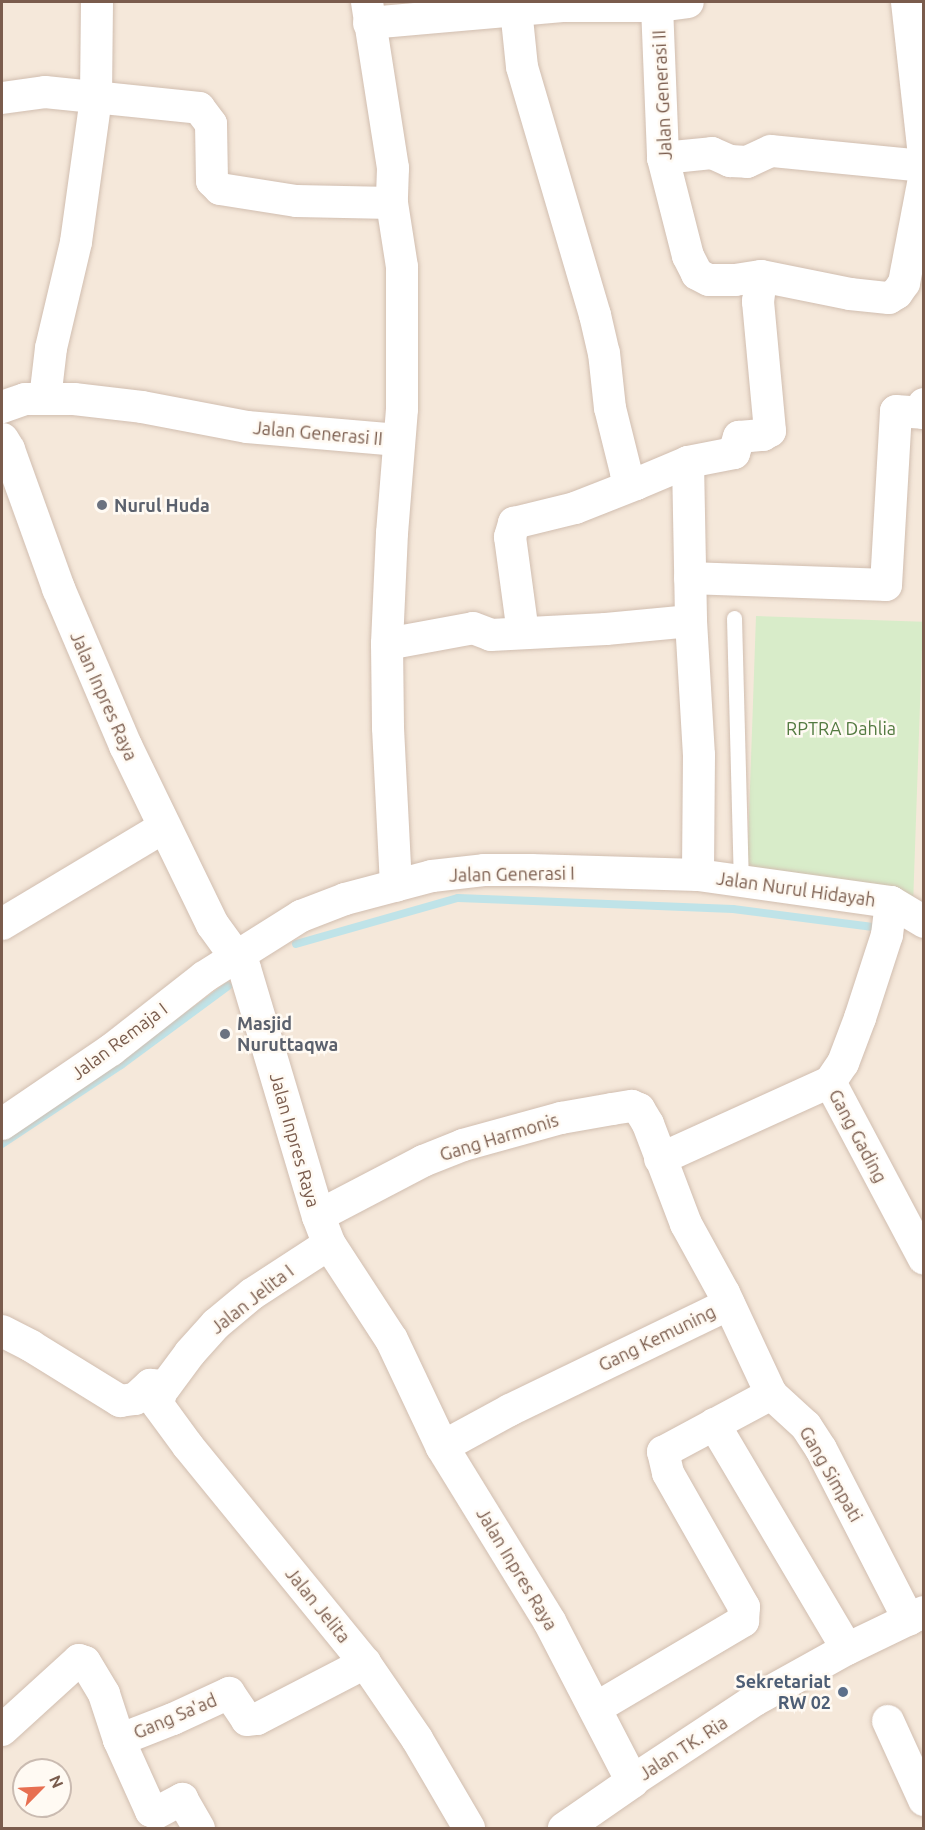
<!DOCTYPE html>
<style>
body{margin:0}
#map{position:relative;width:925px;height:1830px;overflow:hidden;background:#fdf6ec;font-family:Ubuntu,sans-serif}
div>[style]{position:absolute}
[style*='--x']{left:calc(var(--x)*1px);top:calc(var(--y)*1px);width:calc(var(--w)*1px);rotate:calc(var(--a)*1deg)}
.residential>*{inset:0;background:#f5e8da}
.green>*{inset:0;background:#d8ecc9;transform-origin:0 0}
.stream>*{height:8px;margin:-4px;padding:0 4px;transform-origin:4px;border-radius:4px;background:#bfe3e8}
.roads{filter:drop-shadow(0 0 2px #d1beb0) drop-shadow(0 0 2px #d1beb0)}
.service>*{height:15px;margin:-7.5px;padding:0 7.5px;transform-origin:7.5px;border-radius:7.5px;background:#fff}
.minor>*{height:32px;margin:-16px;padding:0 16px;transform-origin:16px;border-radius:16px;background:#fff}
.tertiary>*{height:33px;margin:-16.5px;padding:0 16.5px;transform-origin:16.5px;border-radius:16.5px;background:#fff}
.dots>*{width:16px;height:16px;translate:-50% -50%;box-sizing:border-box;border:3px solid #fffaf3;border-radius:50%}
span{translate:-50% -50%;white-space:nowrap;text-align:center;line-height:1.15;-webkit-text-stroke:5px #fffaf3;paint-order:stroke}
.street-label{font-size:18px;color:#7a5c4d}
.worship-label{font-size:18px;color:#5b616d;font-weight:700}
.left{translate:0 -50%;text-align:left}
.park-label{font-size:18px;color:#537a41}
.service-label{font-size:18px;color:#4e5e75;font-weight:700}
.right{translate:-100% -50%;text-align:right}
.frame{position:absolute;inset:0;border:3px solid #7a5c4d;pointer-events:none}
.north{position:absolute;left:12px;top:1758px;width:60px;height:60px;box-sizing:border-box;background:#fffaf3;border:2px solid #cabbb1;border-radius:50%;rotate:66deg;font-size:16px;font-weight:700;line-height:24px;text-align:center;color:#7a5c4d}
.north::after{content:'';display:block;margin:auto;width:21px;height:27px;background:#e76f51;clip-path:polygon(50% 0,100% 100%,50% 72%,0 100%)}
</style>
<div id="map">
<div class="residential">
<i style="clip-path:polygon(evenodd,2px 2px,923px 2px,923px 1828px,2px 1828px,2px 2px,24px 1770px,60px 1770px,60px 1806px,24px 1806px,24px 1770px)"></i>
</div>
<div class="green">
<i style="left:756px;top:616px;width:167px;height:275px;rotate:2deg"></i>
</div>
<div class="stream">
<i style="--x:296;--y:944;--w:168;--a:-15.9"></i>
<i style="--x:458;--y:898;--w:275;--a:2.3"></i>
<i style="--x:733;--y:909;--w:149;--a:7.3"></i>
<i style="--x:2;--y:1144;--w:143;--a:-33.6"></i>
<i style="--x:121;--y:1065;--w:133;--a:-36.4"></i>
</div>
<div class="roads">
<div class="service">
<i style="--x:734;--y:618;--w:263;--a:88.5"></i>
</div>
<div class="minor">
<i style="--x:367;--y:2;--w:168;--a:81.1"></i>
<i style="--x:393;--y:168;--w:35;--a:92"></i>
<i style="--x:392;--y:203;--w:65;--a:81.1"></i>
<i style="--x:402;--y:267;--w:142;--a:90"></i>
<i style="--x:402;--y:409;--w:124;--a:94.6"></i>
<i style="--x:392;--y:533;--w:111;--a:92.6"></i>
<i style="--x:387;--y:644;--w:84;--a:89.3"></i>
<i style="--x:388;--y:728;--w:158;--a:87.1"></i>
<i style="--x:907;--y:2;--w:156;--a:83.7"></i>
<i style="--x:657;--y:6;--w:152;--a:87.7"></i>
<i style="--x:663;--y:158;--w:101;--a:75.7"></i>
<i style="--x:688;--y:256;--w:20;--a:63"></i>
<i style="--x:697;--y:274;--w:13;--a:27"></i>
<i style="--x:709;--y:280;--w:26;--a:0"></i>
<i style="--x:735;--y:280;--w:26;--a:-9"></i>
<i style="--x:761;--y:276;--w:91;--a:11.4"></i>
<i style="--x:850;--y:294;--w:39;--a:6"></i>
<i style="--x:889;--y:298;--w:9;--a:-32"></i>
<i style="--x:897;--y:293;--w:12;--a:-55"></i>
<i style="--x:904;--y:283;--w:107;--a:-79.2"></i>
<i style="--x:516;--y:9;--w:58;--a:84.1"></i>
<i style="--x:522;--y:67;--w:259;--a:73.6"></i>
<i style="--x:595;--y:315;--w:39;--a:77"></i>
<i style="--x:604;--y:353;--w:55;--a:83.8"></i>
<i style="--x:610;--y:408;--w:66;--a:76"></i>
<i style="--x:626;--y:472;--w:9;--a:69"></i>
<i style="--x:629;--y:480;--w:8;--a:30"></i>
<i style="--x:636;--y:484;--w:56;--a:-22.9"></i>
<i style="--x:688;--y:462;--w:47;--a:-11.1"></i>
<i style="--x:734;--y:453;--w:17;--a:-73"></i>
<i style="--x:739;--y:437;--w:24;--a:-5"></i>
<i style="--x:763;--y:435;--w:8;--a:-30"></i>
<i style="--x:770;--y:431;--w:130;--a:-95.3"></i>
<i style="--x:758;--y:302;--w:26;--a:-83"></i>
<i style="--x:369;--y:23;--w:197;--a:-5"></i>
<i style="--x:565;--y:6;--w:92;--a:0"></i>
<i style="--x:657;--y:6;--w:31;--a:-7"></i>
<i style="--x:2;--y:98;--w:43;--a:-7.9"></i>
<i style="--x:45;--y:92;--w:155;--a:5.9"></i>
<i style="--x:199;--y:108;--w:20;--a:53"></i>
<i style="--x:211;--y:124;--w:57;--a:89"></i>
<i style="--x:212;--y:181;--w:11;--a:45"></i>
<i style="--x:220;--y:189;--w:77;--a:9"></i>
<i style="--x:296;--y:201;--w:96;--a:1.2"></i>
<i style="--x:663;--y:158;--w:49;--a:-5.8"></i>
<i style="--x:712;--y:153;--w:20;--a:24"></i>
<i style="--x:730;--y:161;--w:17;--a:3"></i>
<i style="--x:747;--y:162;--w:26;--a:-25"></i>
<i style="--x:771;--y:151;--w:154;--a:5.6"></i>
<i style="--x:45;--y:399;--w:51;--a:-83.3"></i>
<i style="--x:51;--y:348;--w:109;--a:-76.7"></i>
<i style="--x:76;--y:242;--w:146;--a:-82.1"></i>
<i style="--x:96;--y:97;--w:95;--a:-89.4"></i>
<i style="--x:2;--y:407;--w:24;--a:-19"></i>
<i style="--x:25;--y:399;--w:49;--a:0"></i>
<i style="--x:74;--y:399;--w:68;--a:6.7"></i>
<i style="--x:142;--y:407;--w:107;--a:10.8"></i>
<i style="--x:247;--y:427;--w:152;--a:4.9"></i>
<i style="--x:688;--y:462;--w:159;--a:88.9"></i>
<i style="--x:691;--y:621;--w:134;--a:86.6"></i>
<i style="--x:699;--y:755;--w:120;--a:90.5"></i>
<i style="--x:690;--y:578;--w:196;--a:2"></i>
<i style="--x:886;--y:585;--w:174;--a:-86.7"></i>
<i style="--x:896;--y:411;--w:27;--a:4"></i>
<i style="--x:923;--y:413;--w:9;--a:-84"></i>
<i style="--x:523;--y:633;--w:97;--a:-97.7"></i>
<i style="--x:510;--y:537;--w:15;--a:-74"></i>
<i style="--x:514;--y:523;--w:63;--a:-13.8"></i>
<i style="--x:575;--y:508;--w:66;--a:-21.5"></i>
<i style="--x:387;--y:644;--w:87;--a:-10.5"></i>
<i style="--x:473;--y:628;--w:19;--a:21"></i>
<i style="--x:491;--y:635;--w:115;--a:-3"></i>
<i style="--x:606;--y:629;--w:85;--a:-5.4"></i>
<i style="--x:2;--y:924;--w:189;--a:-30.9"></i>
<i style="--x:830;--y:1082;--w:200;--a:62"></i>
<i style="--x:2;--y:1124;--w:132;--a:-34.2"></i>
<i style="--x:111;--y:1050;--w:118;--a:-38.1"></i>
<i style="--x:204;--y:977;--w:115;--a:-32.2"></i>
<i style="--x:301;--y:916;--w:47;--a:-21.1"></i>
<i style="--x:345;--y:899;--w:90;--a:-14.8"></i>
<i style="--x:432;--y:876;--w:52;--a:-6.6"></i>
<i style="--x:484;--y:870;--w:47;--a:0"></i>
<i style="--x:531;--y:870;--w:167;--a:1.7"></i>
<i style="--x:698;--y:875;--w:195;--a:8"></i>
<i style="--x:891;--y:902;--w:39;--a:31"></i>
<i style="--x:660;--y:1159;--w:187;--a:-24.4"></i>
<i style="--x:830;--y:1082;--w:23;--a:-56"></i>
<i style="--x:843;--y:1063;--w:48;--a:-69.3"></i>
<i style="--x:860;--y:1018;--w:87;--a:-72"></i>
<i style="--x:887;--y:935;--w:33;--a:-83"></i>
<i style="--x:318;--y:1216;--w:119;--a:-27.6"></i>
<i style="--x:423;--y:1161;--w:43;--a:-21.8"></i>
<i style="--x:463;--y:1145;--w:102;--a:-15.4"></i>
<i style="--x:561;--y:1118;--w:52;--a:-10"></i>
<i style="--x:612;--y:1109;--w:20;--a:-9"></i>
<i style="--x:632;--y:1106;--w:8;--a:23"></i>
<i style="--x:639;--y:1109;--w:17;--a:59"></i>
<i style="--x:648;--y:1124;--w:107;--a:69.2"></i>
<i style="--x:686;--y:1224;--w:79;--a:61.2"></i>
<i style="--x:724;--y:1293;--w:111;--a:65"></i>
<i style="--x:771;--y:1394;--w:47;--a:42.4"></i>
<i style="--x:806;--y:1426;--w:27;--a:57"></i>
<i style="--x:821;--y:1449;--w:192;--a:62.8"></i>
<i style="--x:329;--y:1244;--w:92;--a:147"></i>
<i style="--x:252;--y:1294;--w:47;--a:140.2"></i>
<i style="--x:216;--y:1324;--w:39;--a:132"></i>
<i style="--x:190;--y:1353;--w:49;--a:126.6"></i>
<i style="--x:161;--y:1392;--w:13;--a:103"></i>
<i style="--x:158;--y:1405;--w:51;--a:53.8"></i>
<i style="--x:188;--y:1446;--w:280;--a:50.8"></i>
<i style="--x:365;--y:1663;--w:92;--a:55.6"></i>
<i style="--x:417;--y:1739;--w:103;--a:59.7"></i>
<i style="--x:2;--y:1331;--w:33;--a:27"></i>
<i style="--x:31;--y:1346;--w:105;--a:31.7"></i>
<i style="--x:120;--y:1401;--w:15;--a:-8"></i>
<i style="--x:135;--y:1399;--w:21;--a:-43"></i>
<i style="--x:150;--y:1385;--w:15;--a:4"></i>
<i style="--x:714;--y:1424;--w:261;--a:59.4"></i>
<i style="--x:442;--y:1447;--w:77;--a:-28.6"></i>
<i style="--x:510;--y:1410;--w:243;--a:-25.8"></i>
<i style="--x:596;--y:1708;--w:171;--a:-30.6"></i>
<i style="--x:743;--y:1621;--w:14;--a:-86"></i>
<i style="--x:744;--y:1607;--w:154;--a:-119.6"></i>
<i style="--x:668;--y:1473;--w:22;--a:-103"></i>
<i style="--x:663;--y:1452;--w:123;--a:-28.2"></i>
<i style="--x:888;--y:1721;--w:87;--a:65.5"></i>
<i style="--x:2;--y:1730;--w:104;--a:-42.3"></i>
<i style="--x:79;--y:1660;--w:6;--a:18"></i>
<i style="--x:85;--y:1662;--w:37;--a:59"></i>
<i style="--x:104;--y:1694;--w:48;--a:71.9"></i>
<i style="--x:119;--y:1740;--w:58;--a:-21.3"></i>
<i style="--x:173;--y:1719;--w:62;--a:-24.9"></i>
<i style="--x:229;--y:1693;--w:32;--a:56"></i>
<i style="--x:247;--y:1720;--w:10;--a:-6"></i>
<i style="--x:257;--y:1719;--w:122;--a:-27.4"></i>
<i style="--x:119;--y:1740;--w:78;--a:65.7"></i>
<i style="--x:151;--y:1811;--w:5;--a:22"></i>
<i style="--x:156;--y:1813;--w:30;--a:-28"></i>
<i style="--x:182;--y:1799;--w:34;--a:60"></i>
<i style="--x:632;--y:1781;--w:147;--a:-33.4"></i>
<i style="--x:755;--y:1700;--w:105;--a:-29"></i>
<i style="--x:847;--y:1649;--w:85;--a:-25.7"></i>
</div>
<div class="tertiary">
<i style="--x:2;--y:439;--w:12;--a:59"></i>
<i style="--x:8;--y:449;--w:148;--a:70.2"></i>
<i style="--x:58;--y:588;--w:171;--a:66.9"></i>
<i style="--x:125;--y:745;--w:199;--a:64.1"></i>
<i style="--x:212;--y:924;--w:54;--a:54"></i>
<i style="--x:244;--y:968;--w:259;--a:73.4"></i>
<i style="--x:318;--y:1216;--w:30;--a:69"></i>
<i style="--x:329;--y:1244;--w:113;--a:56.9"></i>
<i style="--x:391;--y:1339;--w:119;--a:64.7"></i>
<i style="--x:442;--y:1447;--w:204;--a:58.4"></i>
<i style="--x:549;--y:1621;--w:180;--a:62.6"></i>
<i style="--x:632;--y:1781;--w:83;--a:145.3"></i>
</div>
</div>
<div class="dots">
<i style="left:102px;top:505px;background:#6b7280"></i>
<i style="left:225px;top:1034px;background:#6b7280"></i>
<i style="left:843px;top:1692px;background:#5c6f8a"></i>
</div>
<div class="street-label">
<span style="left:662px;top:95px;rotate:-93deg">Jalan Generasi II</span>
<span style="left:318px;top:433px;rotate:5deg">Jalan Generasi II</span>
<span style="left:104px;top:696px;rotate:66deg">Jalan Inpres Raya</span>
<span style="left:512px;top:874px;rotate:-1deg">Jalan Generasi I</span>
<span style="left:796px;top:889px;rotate:8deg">Jalan Nurul Hidayah</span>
<span style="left:119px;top:1041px;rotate:-37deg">Jalan Remaja I</span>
<span style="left:858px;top:1136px;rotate:62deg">Gang Gading</span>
<span style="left:499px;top:1137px;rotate:-17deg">Gang Harmonis</span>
<span style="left:295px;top:1140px;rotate:74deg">Jalan Inpres Raya</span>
<span style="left:252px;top:1299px;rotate:-38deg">Jalan Jelita I</span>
<span style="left:657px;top:1338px;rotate:-26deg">Gang Kemuning</span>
<span style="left:831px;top:1474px;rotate:60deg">Gang Simpati</span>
<span style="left:517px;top:1569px;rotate:59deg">Jalan Inpres Raya</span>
<span style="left:318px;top:1605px;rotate:51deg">Jalan Jelita</span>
<span style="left:175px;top:1716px;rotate:-23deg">Gang Sa'ad</span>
<span style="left:683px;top:1748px;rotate:-33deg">Jalan TK. Ria</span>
</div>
<div class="worship-label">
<span class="left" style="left:114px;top:505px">Nurul Huda</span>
<span class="left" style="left:237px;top:1034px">Masjid<br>Nuruttaqwa</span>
</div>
<div class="park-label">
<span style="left:841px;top:728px">RPTRA Dahlia</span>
</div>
<div class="service-label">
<span class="right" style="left:831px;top:1692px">Sekretariat<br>RW 02</span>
</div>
<div class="frame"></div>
<div class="north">N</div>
</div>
